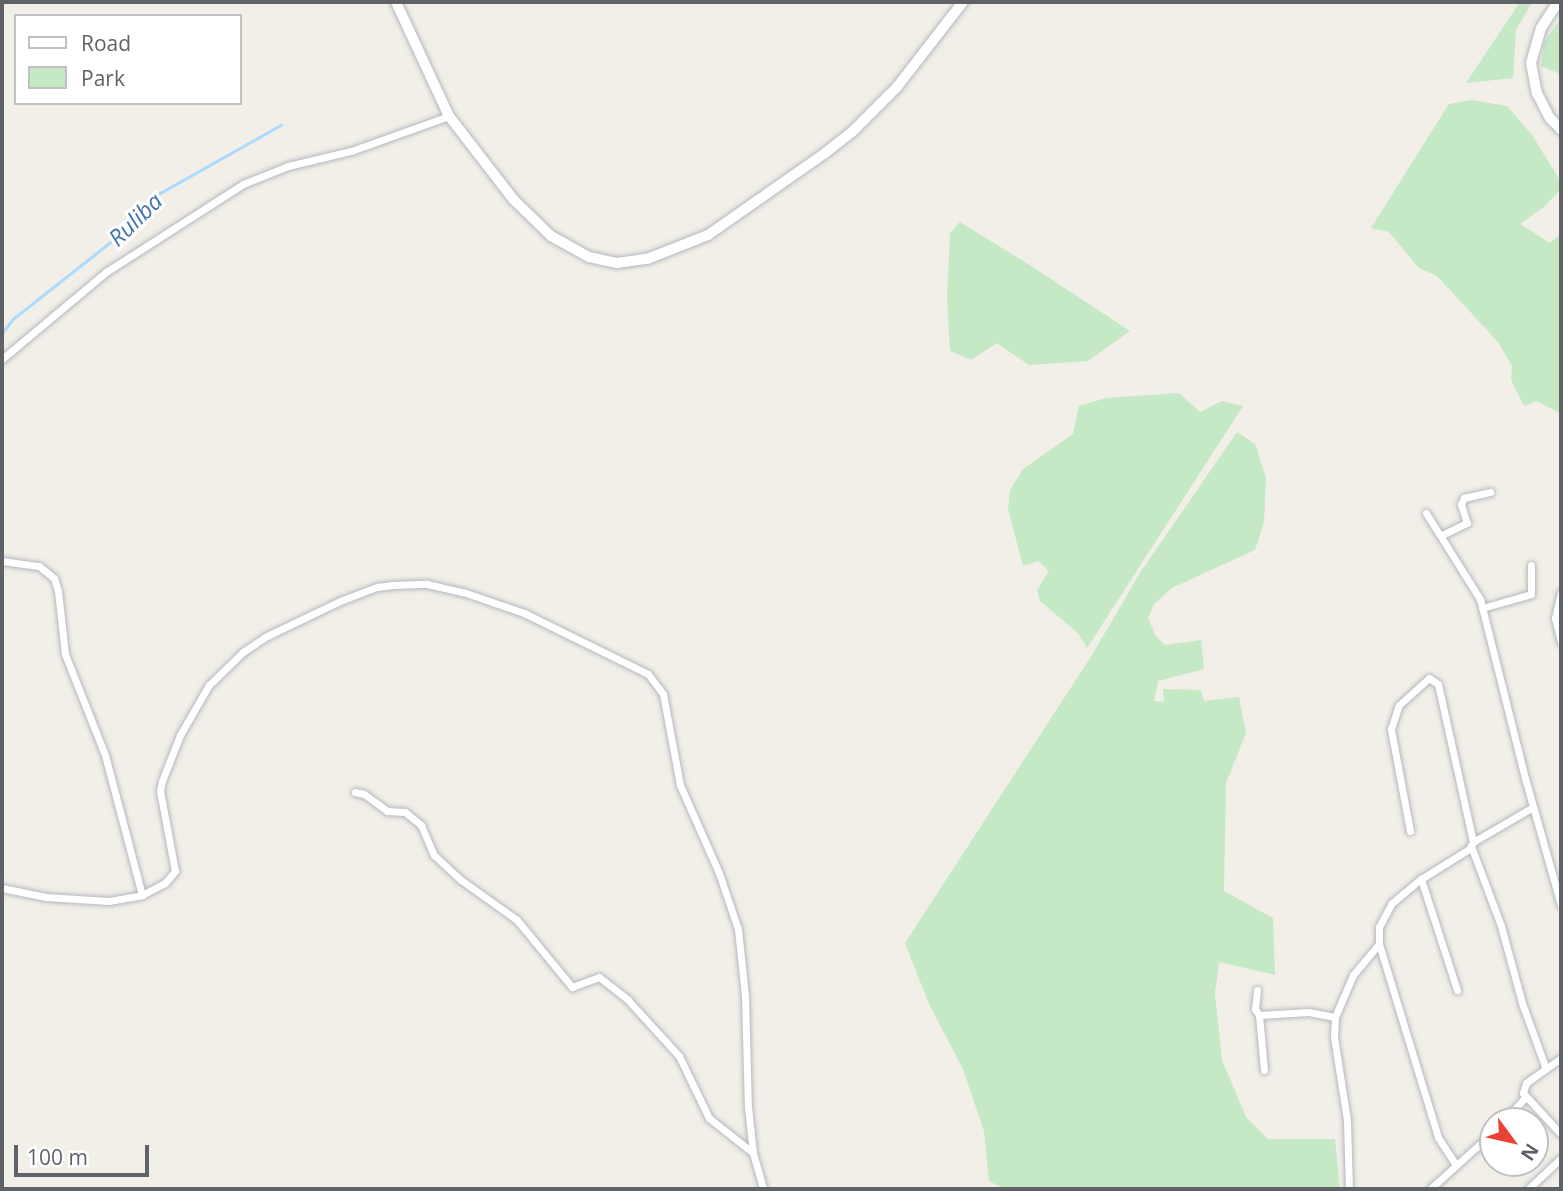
<!DOCTYPE html>
<style>
body{margin:0}
#map{position:relative;width:1563px;height:1191px;overflow:hidden;background:#f1efe8;font-family:"Open Sans",sans-serif}
div>[style]{position:absolute}
[style*='--x']{left:calc(var(--x)*1px);top:calc(var(--y)*1px);width:calc(var(--w)*1px);rotate:calc(var(--a)*1deg)}
.green>*{inset:0;background:#c5e8c5}
.stream>*{height:2.5px;margin:-1.25px;padding:0 1.25px;transform-origin:1.25px;border-radius:1.25px;background:#aadaff}
.roads{filter:drop-shadow(0 0 2px #b5b8bc) drop-shadow(0 0 2px #b5b8bc)}
.street>*{height:7px;margin:-3.5px;padding:0 3.5px;transform-origin:3.5px;border-radius:3.5px;background:#fff}
.secondary>*{height:10px;margin:-5px;padding:0 5px;transform-origin:5px;border-radius:5px;background:#fff}
span{translate:-50% -50%;white-space:nowrap;text-align:center;line-height:1.15;-webkit-text-stroke:6px #fff;paint-order:stroke}
.water-label{font-size:23px;color:#4174aa;font-style:italic}
.frame{position:absolute;inset:0;border:4px solid #5f6368;pointer-events:none}
.legend{position:absolute;left:14px;top:14px;width:228px;height:91px;box-sizing:border-box;background:#fff;border:2px solid #bfc1c3;margin:0;padding:9px 12px;list-style:none;font-size:21px;color:#5f6368}
.legend li{display:flex;align-items:center;gap:14px;height:35px}
.legend b{width:35px;border:2px solid #bfc1c3}
.north{position:absolute;left:1479px;top:1107px;width:70px;height:70px;box-sizing:border-box;background:#fff;border:2px solid #bfc1c3;border-radius:50%;rotate:123deg;font-size:19px;font-weight:700;line-height:28px;text-align:center;color:#5f6368}
.north::after{content:'';display:block;margin:auto;width:24px;height:32px;background:#ea4335;clip-path:polygon(50% 0,100% 100%,50% 72%,0 100%)}
.scale{position:absolute;left:14px;top:1145px;width:135px;height:32px;box-sizing:border-box;border:4px solid #5f6368;border-top:0;padding-left:9px;font-size:21px;line-height:24px;white-space:nowrap;color:#5f6368;-webkit-text-stroke:5px #fff;paint-order:stroke}
</style>
<div id="map">
<div class="green">
<i style="clip-path:polygon(1520px 2px,1532px 2px,1516px 30px,1513px 78px,1466px 83px)"></i>
<i style="clip-path:polygon(1561px 18px,1561px 72px,1558px 73px,1541px 66px,1544px 42px)"></i>
<i style="clip-path:polygon(1471px 100px,1507px 106px,1532px 135px,1561px 182px,1561px 189px,1544px 207px,1520px 224px,1550px 243px,1561px 233px,1561px 414px,1537px 401px,1524px 406px,1511px 380px,1512px 366px,1498px 342px,1437px 276px,1419px 268px,1389px 232px,1371px 228px,1449px 104px)"></i>
<i style="clip-path:polygon(960px 222px,1028px 264px,1130px 331px,1088px 361px,1029px 365px,997px 343px,971px 360px,950px 351px,947px 297px,950px 233px)"></i>
<i style="clip-path:polygon(1179px 393px,1200px 412px,1222px 401px,1243px 406px,1087px 648px,1078px 633px,1040px 601px,1037px 590px,1049px 571px,1038px 561px,1023px 566px,1008px 509px,1010px 490px,1023px 469px,1073px 434px,1079px 406px,1106px 398px)"></i>
<i style="clip-path:polygon(1237px 432px,1255px 444px,1266px 478px,1264px 522px,1255px 550px,1172px 588px,1154px 604px,1148px 618px,1156px 636px,1165px 645px,1201px 640px,1204px 669px,1158px 681px,1154px 701px,1164px 702px,1163px 689px,1201px 690px,1204px 701px,1239px 697px,1246px 733px,1226px 783px,1224px 891px,1273px 918px,1275px 975px,1219px 962px,1215px 993px,1222px 1060px,1246px 1117px,1268px 1139px,1335px 1139px,1340px 1189px,1005px 1189px,989px 1181px,984px 1131px,963px 1069px,929px 1004px,905px 943px,1092px 655px,1140px 573px)"></i>
</div>
<div class="stream">
<i style="--x:2;--y:333;--w:18;--a:-52"></i>
<i style="--x:13;--y:319;--w:157;--a:-38.3"></i>
<i style="--x:136;--y:222;--w:30;--a:-56"></i>
<i style="--x:153;--y:197;--w:147;--a:-29.4"></i>
</div>
<div class="roads">
<div class="street">
<i style="--x:2;--y:359;--w:136;--a:-39.9"></i>
<i style="--x:106;--y:272;--w:163;--a:-32.7"></i>
<i style="--x:243;--y:184;--w:48;--a:-21.8"></i>
<i style="--x:288;--y:166;--w:65;--a:-13.4"></i>
<i style="--x:351;--y:151;--w:104;--a:-19.7"></i>
<i style="--x:1426;--y:513;--w:102;--a:57.9"></i>
<i style="--x:1480;--y:599;--w:185;--a:75.9"></i>
<i style="--x:1525;--y:778;--w:132;--a:74.2"></i>
<i style="--x:1442;--y:535;--w:28;--a:-26"></i>
<i style="--x:1467;--y:523;--w:20;--a:-108"></i>
<i style="--x:1461;--y:504;--w:7;--a:-63"></i>
<i style="--x:1464;--y:498;--w:27;--a:-13"></i>
<i style="--x:2;--y:561;--w:37;--a:8"></i>
<i style="--x:39;--y:566;--w:19;--a:39"></i>
<i style="--x:54;--y:578;--w:14;--a:73"></i>
<i style="--x:58;--y:591;--w:63;--a:83.7"></i>
<i style="--x:65;--y:654;--w:109;--a:68.4"></i>
<i style="--x:105;--y:755;--w:145;--a:75.2"></i>
<i style="--x:142;--y:895;--w:26;--a:-28"></i>
<i style="--x:165;--y:883;--w:16;--a:-50"></i>
<i style="--x:175;--y:871;--w:81;--a:-100.6"></i>
<i style="--x:160;--y:791;--w:10;--a:-79"></i>
<i style="--x:162;--y:781;--w:49;--a:-68.6"></i>
<i style="--x:180;--y:735;--w:58;--a:-59.9"></i>
<i style="--x:209;--y:685;--w:47;--a:-44.1"></i>
<i style="--x:243;--y:652;--w:27;--a:-34"></i>
<i style="--x:265;--y:637;--w:83;--a:-25.6"></i>
<i style="--x:340;--y:601;--w:40;--a:-21"></i>
<i style="--x:377;--y:587;--w:16;--a:-7"></i>
<i style="--x:393;--y:585;--w:34;--a:-2"></i>
<i style="--x:427;--y:584;--w:37;--a:13"></i>
<i style="--x:463;--y:592;--w:65;--a:19"></i>
<i style="--x:524;--y:613;--w:138;--a:26.2"></i>
<i style="--x:648;--y:674;--w:25;--a:53"></i>
<i style="--x:663;--y:694;--w:93;--a:79.4"></i>
<i style="--x:680;--y:785;--w:96;--a:66.1"></i>
<i style="--x:719;--y:873;--w:59;--a:71.3"></i>
<i style="--x:738;--y:929;--w:67;--a:84"></i>
<i style="--x:745;--y:996;--w:111;--a:88.5"></i>
<i style="--x:748;--y:1107;--w:46;--a:83.8"></i>
<i style="--x:753;--y:1153;--w:37;--a:74"></i>
<i style="--x:1561;--y:592;--w:27;--a:103"></i>
<i style="--x:1555;--y:618;--w:25;--a:76"></i>
<i style="--x:1482;--y:608;--w:51;--a:-15.9"></i>
<i style="--x:1531;--y:594;--w:29;--a:-90"></i>
<i style="--x:355;--y:792;--w:9;--a:13"></i>
<i style="--x:364;--y:794;--w:29;--a:36"></i>
<i style="--x:387;--y:811;--w:18;--a:3"></i>
<i style="--x:405;--y:812;--w:21;--a:39"></i>
<i style="--x:421;--y:825;--w:33;--a:67"></i>
<i style="--x:434;--y:855;--w:37;--a:43"></i>
<i style="--x:461;--y:880;--w:69;--a:35.5"></i>
<i style="--x:517;--y:920;--w:87;--a:50.6"></i>
<i style="--x:572;--y:987;--w:29;--a:-20"></i>
<i style="--x:599;--y:977;--w:37;--a:38"></i>
<i style="--x:628;--y:1000;--w:76;--a:47.7"></i>
<i style="--x:679;--y:1056;--w:69;--a:64.2"></i>
<i style="--x:709;--y:1118;--w:56;--a:38.5"></i>
<i style="--x:1410;--y:831;--w:104;--a:-100.6"></i>
<i style="--x:1391;--y:729;--w:25;--a:-72"></i>
<i style="--x:1399;--y:705;--w:40;--a:-42"></i>
<i style="--x:1429;--y:678;--w:11;--a:34"></i>
<i style="--x:1438;--y:684;--w:162;--a:77.5"></i>
<i style="--x:1473;--y:842;--w:8;--a:120"></i>
<i style="--x:1469;--y:849;--w:57;--a:148"></i>
<i style="--x:1473;--y:842;--w:69;--a:-30.3"></i>
<i style="--x:1471;--y:846;--w:85;--a:69.4"></i>
<i style="--x:1501;--y:926;--w:80;--a:74.7"></i>
<i style="--x:1522;--y:1003;--w:70;--a:70"></i>
<i style="--x:2;--y:888;--w:45;--a:11.6"></i>
<i style="--x:46;--y:897;--w:63;--a:3.6"></i>
<i style="--x:109;--y:901;--w:34;--a:-10"></i>
<i style="--x:1257;--y:990;--w:19;--a:96"></i>
<i style="--x:1255;--y:1009;--w:7;--a:56"></i>
<i style="--x:1561;--y:1058;--w:43;--a:144.5"></i>
<i style="--x:1526;--y:1083;--w:10;--a:107"></i>
<i style="--x:1523;--y:1093;--w:56;--a:47.2"></i>
<i style="--x:1264;--y:1070;--w:55;--a:-95.2"></i>
<i style="--x:1259;--y:1015;--w:50;--a:-3.4"></i>
<i style="--x:1309;--y:1012;--w:26;--a:11"></i>
<i style="--x:1504;--y:1121;--w:31;--a:-48"></i>
<i style="--x:1456;--y:1165;--w:33;--a:-123"></i>
<i style="--x:1438;--y:1137;--w:202;--a:-107"></i>
<i style="--x:1379;--y:944;--w:17;--a:-90"></i>
<i style="--x:1379;--y:927;--w:27;--a:-62"></i>
<i style="--x:1392;--y:903;--w:38;--a:-40"></i>
<i style="--x:1421;--y:879;--w:117;--a:72"></i>
<i style="--x:1349;--y:1189;--w:69;--a:-91.7"></i>
<i style="--x:1347;--y:1120;--w:84;--a:-98.9"></i>
<i style="--x:1334;--y:1037;--w:20;--a:-87"></i>
<i style="--x:1335;--y:1017;--w:46;--a:-66.8"></i>
<i style="--x:1353;--y:975;--w:40;--a:-50"></i>
<i style="--x:1430;--y:1189;--w:85;--a:-42.1"></i>
<i style="--x:1528;--y:1189;--w:45;--a:-43.2"></i>
</div>
<div class="secondary">
<i style="--x:396;--y:2;--w:126;--a:65.1"></i>
<i style="--x:449;--y:116;--w:106;--a:52.3"></i>
<i style="--x:514;--y:200;--w:52;--a:44.2"></i>
<i style="--x:551;--y:236;--w:43;--a:28.9"></i>
<i style="--x:589;--y:257;--w:29;--a:12"></i>
<i style="--x:617;--y:263;--w:30;--a:-8"></i>
<i style="--x:647;--y:259;--w:66;--a:-21.5"></i>
<i style="--x:708;--y:235;--w:143;--a:-35"></i>
<i style="--x:825;--y:153;--w:34;--a:-38"></i>
<i style="--x:852;--y:132;--w:64;--a:-45"></i>
<i style="--x:897;--y:87;--w:108;--a:-52.2"></i>
<i style="--x:1558;--y:2;--w:31;--a:123"></i>
<i style="--x:1541;--y:28;--w:36;--a:106"></i>
<i style="--x:1531;--y:63;--w:31;--a:79"></i>
<i style="--x:1537;--y:93;--w:28;--a:63"></i>
<i style="--x:1550;--y:118;--w:16;--a:47"></i>
</div>
</div>
<div class="water-label">
<span style="left:135px;top:219px;rotate:-44deg">Ruliba</span>
</div>
<div class="frame"></div>
<ul class="legend">
<li><b style="height:9px;background:#fff"></b>Road</li>
<li><b style="height:19px;background:#c5e8c5"></b>Park</li>
</ul>
<div class="north">N</div>
<div class="scale">100 m</div>
</div>
